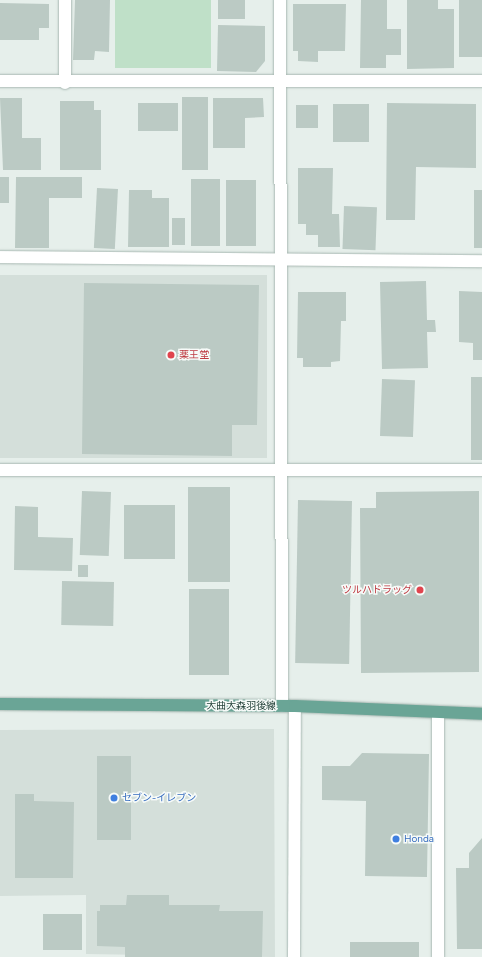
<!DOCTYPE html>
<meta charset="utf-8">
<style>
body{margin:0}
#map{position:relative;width:482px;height:957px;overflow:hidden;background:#e6efeb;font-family:Figtree,"Noto Sans JP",sans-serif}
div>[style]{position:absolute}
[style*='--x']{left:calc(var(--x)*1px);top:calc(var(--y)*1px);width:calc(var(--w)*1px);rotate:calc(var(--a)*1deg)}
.built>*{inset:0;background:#d4dfda;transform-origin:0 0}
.green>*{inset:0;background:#bfe0c8;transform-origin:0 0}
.building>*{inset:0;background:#bbcac4;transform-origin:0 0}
.roads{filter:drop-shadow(0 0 1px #a8b8b2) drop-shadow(0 0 1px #a8b8b2)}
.minor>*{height:12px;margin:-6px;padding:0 6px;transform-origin:6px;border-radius:6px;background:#fff}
.primary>*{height:12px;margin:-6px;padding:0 6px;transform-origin:6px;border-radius:6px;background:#6aa596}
.dots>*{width:11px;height:11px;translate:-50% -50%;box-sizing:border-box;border:2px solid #f7fbf9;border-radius:50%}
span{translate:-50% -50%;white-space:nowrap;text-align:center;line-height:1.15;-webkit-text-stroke:3px #f7fbf9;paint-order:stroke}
.health-label{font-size:10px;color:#be3a42}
.left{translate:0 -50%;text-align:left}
.right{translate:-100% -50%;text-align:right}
.street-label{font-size:10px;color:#24423a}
.shop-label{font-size:10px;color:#366cbe}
</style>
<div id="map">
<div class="built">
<i style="left:0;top:275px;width:267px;height:183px"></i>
<i style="clip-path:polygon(274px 729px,275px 957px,86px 954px,86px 895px,0 896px,0 730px)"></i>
</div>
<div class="green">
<i style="left:115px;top:0;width:96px;height:68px"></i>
</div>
<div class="building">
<i style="clip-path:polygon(75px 0,110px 0,109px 52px,95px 51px,94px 60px,73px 60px)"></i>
<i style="left:218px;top:0;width:27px;height:19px"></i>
<i style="clip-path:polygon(361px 0,387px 0,387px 29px,401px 29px,401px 55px,386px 55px,386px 68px,360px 68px)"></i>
<i style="clip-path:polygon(407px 0,438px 0,438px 9px,454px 9px,454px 68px,407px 69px)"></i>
<i style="left:459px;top:0;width:23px;height:57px"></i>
<i style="clip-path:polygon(0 3px,49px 4px,49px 28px,39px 28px,39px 40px,0 40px)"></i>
<i style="clip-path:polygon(293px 4px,346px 4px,345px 51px,318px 51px,318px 62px,298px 61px,298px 51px,293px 51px)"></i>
<i style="clip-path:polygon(218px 25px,265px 26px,265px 61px,256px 72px,217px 71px)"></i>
<i style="left:182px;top:97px;width:26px;height:73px"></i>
<i style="clip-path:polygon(0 98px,22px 98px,22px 138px,41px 138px,41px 170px,3px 170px)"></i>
<i style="clip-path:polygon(213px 98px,263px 98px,264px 117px,245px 118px,245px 148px,213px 148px)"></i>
<i style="clip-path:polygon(60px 101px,94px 101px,94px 110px,101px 110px,101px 170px,60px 170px)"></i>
<i style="left:178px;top:103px;width:28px;height:40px;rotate:90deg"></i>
<i style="clip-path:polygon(387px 103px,476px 104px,476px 168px,416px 167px,415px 220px,386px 220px)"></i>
<i style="left:333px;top:104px;width:36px;height:38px"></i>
<i style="left:296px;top:105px;width:22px;height:23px"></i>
<i style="clip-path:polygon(298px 168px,333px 168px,332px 214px,339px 214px,340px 247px,318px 247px,318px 235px,306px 235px,306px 224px,298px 224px)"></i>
<i style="left:0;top:177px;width:9px;height:26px"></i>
<i style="clip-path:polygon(16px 177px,82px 177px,82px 198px,49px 198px,49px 248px,15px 248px)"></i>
<i style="left:191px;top:179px;width:29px;height:67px"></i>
<i style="left:226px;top:180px;width:30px;height:66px"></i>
<i style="left:97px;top:188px;width:21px;height:60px;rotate:3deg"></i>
<i style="clip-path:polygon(129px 190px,152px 190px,152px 198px,169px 198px,169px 247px,128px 247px)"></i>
<i style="left:474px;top:190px;width:8px;height:58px"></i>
<i style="left:344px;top:206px;width:33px;height:43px;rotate:2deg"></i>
<i style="left:172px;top:218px;width:13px;height:27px"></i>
<i style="clip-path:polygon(426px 281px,427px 320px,435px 320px,436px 332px,427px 332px,428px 368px,382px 369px,380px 282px)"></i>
<i style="clip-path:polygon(84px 283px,259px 285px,257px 425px,232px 425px,232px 456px,82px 454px)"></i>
<i style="clip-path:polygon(459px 291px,482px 292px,482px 360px,473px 360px,473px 343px,459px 342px)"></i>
<i style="clip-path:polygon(298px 292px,346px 292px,346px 321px,341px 321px,340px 361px,331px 362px,331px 367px,303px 367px,303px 358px,297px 358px)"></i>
<i style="left:471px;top:377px;width:11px;height:83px"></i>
<i style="left:382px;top:379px;width:33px;height:57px;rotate:2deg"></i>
<i style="left:188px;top:487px;width:42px;height:95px"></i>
<i style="left:82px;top:491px;width:29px;height:64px;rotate:2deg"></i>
<i style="clip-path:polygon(479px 491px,479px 672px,361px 673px,360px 508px,376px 508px,376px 492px)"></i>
<i style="left:298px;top:500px;width:54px;height:163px;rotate:1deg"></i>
<i style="left:124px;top:505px;width:51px;height:54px"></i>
<i style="clip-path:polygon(15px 506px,38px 507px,38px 537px,73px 538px,72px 571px,14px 570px)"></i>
<i style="left:78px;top:565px;width:10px;height:12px"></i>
<i style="left:62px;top:581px;width:52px;height:44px;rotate:1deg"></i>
<i style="left:189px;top:589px;width:40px;height:86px"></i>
<i style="clip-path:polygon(362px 753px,429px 754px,427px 877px,365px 876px,366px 801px,322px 800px,322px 766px,350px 766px)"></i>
<i style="left:97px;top:756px;width:34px;height:84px"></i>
<i style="clip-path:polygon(15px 794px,34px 794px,34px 801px,74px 802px,73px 878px,15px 878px)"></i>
<i style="clip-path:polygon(482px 838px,482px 949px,457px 949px,456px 868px,469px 868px,469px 853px)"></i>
<i style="clip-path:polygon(127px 895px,169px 895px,169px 905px,220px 905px,219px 911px,263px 911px,262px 957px,125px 957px,125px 947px,97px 946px,97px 911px,100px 911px,100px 905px,126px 905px)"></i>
<i style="left:43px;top:914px;width:39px;height:36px"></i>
<i style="left:350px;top:942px;width:69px;height:15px"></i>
</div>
<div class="roads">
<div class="minor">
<i style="--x:280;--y:0;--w:706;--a:89.84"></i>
<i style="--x:0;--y:81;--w:482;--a:0"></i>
<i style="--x:65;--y:83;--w:83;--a:-90"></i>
<i style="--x:0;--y:257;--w:482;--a:0.5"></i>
<i style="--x:0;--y:470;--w:482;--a:0"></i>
<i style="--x:438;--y:713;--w:244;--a:90"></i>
<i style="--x:294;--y:957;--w:251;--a:-89.8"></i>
</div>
<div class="primary">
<i style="--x:0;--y:704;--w:295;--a:0.4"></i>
<i style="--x:295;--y:706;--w:187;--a:2.4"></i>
</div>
</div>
<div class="dots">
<i style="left:171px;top:355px;background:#e0444e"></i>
<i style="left:420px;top:590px;background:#e0444e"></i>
<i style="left:114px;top:798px;background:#3f7fe0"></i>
<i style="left:396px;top:839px;background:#3f7fe0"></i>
</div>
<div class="health-label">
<span class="left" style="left:179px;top:355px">薬王堂</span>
<span class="right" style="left:412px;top:590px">ツルハドラッグ</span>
</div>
<div class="street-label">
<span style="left:241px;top:706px">大曲大森羽後線</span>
</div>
<div class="shop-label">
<span class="left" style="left:122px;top:798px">セブン-イレブン</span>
<span class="left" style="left:404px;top:839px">Honda</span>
</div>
</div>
